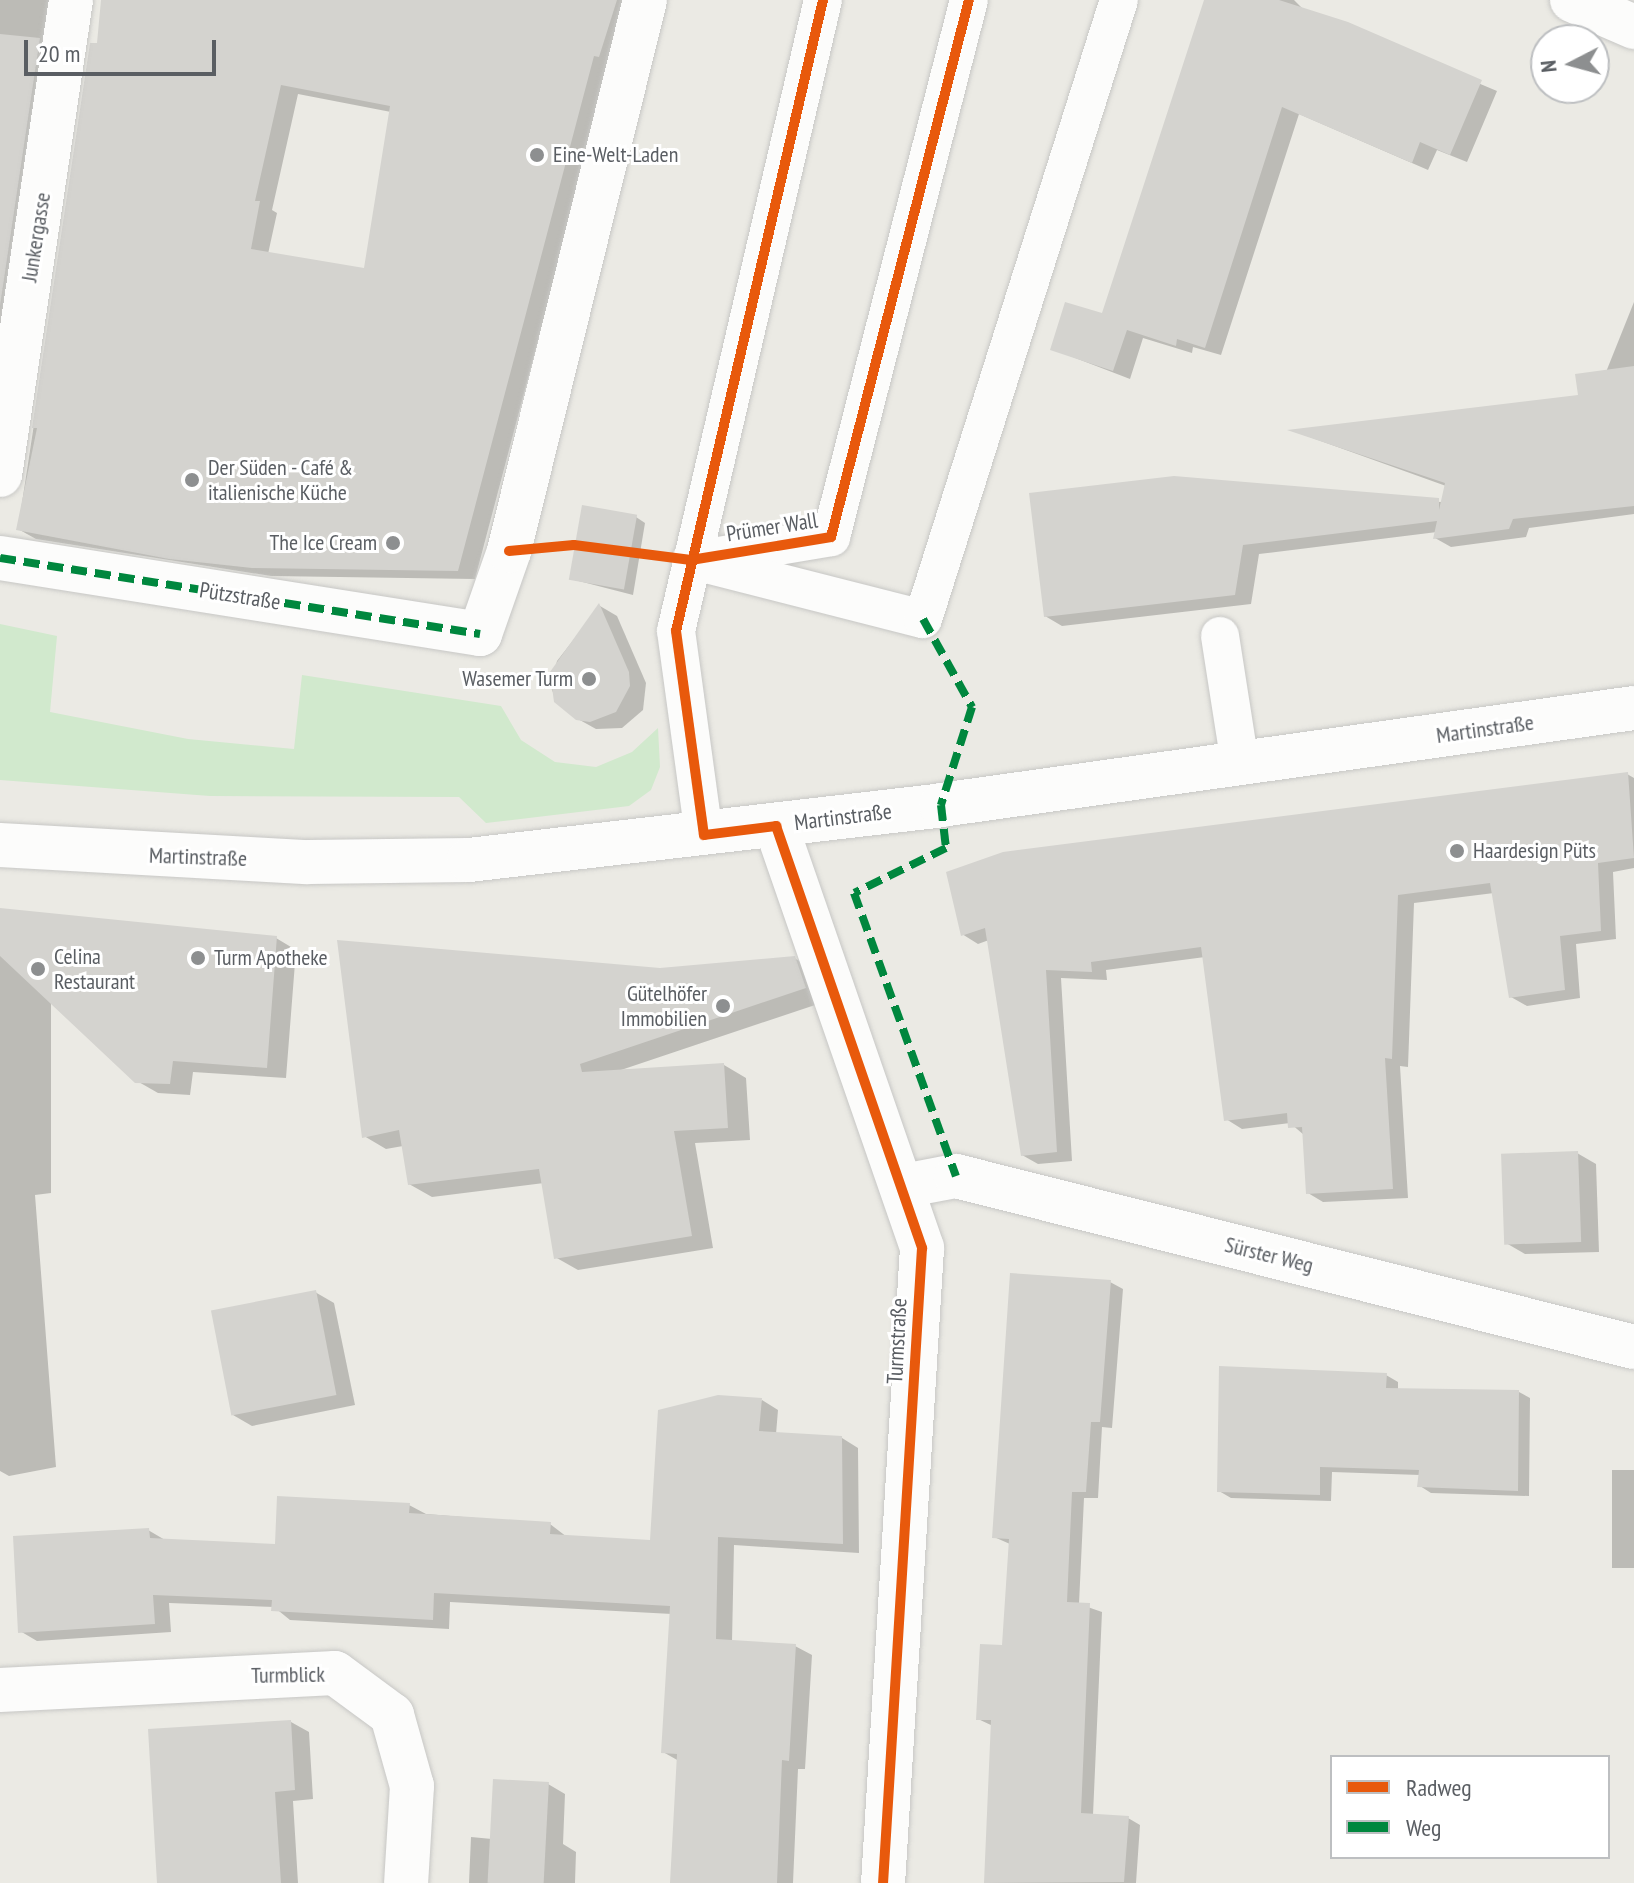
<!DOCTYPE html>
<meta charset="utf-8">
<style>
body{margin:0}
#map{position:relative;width:1634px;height:1883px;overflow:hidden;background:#ebeae4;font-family:"PT Sans Narrow",sans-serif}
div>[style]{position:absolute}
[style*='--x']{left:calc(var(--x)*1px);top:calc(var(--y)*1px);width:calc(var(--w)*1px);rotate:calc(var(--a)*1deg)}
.green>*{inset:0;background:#d1e9cd}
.shadow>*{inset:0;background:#0003;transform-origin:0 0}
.building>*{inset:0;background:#d4d3cf;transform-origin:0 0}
.roads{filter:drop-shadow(0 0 2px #c7c7c5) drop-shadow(0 0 2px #c7c7c5)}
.service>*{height:38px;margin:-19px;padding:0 19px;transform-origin:19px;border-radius:19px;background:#fcfcfb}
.pedestrian>*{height:44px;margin:-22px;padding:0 22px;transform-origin:22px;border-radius:22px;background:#fcfcfb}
.minor>*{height:44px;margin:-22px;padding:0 22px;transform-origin:22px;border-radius:22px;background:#fcfcfb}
.secondary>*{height:44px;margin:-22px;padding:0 22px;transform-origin:22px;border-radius:22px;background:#fcfcfb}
.quiet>*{height:8px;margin-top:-4px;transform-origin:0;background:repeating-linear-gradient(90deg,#00873e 0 16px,transparent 0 24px)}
.cycleway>*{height:10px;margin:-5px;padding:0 5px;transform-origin:5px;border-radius:5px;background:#e8590c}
.dots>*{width:22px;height:22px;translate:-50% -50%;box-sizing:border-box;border:4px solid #fff;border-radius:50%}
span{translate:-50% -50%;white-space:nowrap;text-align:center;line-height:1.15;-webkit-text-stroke:6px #fff;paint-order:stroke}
.poi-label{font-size:22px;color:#5a5e63}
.left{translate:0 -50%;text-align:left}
.right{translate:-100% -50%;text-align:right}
.street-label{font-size:22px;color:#5a5e63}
.legend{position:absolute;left:1330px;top:1755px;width:280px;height:104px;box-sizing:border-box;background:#fff;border:2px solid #bdbfc1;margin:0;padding:10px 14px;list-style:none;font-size:24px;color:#5a5e63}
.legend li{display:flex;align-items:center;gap:16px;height:40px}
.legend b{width:40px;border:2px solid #bdbfc1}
.north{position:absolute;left:1530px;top:24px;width:80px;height:80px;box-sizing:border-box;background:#fff;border:2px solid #bdbfc1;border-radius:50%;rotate:264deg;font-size:22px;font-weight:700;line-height:32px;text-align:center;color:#5a5e63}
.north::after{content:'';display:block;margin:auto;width:28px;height:36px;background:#8d8f90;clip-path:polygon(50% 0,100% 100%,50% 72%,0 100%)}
.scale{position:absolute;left:24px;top:40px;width:192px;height:36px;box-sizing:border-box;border:4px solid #5a5e63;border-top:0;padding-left:10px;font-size:24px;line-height:28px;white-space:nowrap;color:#5a5e63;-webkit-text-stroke:6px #fff;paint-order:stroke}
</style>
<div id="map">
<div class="green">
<i style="clip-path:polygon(0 624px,57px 636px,50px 712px,188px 739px,294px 749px,302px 675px,501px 706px,521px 740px,555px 762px,596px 767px,632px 752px,658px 728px,660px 767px,651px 790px,629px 806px,486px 823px,459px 797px,210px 796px,0 780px)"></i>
</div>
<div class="shadow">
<i style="clip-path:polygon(0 0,68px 0,0 441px)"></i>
<i style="clip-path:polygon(evenodd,121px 0,636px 0,611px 64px,475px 579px,271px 576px,36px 539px,18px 529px,83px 103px,121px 0,298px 94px,391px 112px,366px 270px,268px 254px,277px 213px,272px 210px,298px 94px)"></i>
<i style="clip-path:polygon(1206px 0,1294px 0,1304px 10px,1497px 91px,1467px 162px,1437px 150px,1428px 170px,1299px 114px,1221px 355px,1193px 347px,1192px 353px,1143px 338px,1130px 379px,1052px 349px,1103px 316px)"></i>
<i style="clip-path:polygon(1634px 302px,1634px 514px,1529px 528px,1526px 537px,1451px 547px,1435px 538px,1437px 532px,1259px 554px,1251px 604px,1062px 626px,1045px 616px,1032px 494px,1443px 502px,1446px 486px,1293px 431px,1580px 397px,1606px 372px)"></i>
<i style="clip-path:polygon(636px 517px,645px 523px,633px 595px,571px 579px)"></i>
<i style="clip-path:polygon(600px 606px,617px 616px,646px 683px,643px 710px,622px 728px,596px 729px,578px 719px,556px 701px,551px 687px,557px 661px)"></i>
<i style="clip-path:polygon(1627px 774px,1634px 778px,1634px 868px,1613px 872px,1616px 939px,1576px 944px,1580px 998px,1527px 1006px,1511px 997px,1494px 893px,1414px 903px,1408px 1067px,1400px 1066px,1408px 1198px,1323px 1202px,1308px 1193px,1304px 1135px,1290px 1123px,1242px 1129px,1226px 1119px,1205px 957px,1106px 970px,1107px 980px,1061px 978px,1072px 1161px,1038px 1164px,1022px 1155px,989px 940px,978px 944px,962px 934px,948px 873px)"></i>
<i style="clip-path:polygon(0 910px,276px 938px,296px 950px,286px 1078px,193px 1072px,190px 1095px,158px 1093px,137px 1081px,51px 1000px,51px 1193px,35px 1195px,56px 1467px,9px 1476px,0 1471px)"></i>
<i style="clip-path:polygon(794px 958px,817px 971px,827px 1001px,621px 1070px,724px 1065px,746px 1078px,750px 1140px,695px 1143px,713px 1248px,578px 1270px,555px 1257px,544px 1183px,432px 1197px,409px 1184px,403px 1146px,386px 1149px,364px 1136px,660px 970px)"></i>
<i style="clip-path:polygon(1577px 1153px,1596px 1164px,1599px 1252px,1525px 1254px,1506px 1243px)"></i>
<i style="clip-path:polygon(1110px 1282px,1123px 1289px,1112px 1428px,1102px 1427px,1098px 1498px,1084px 1498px,1079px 1604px,1102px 1612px,1093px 1815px,1128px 1818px,1140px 1825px,1136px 1883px,986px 1883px,993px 1726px,978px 1719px,1004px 1647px,1010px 1544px,994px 1537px)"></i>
<i style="clip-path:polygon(315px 1292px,334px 1303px,355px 1405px,252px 1426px,233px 1415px)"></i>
<i style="clip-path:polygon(1386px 1375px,1398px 1382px,1398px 1391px,1519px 1392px,1530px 1398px,1529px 1496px,1431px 1493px,1420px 1486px,1420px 1475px,1332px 1472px,1331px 1501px,1231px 1498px,1219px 1491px)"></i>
<i style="clip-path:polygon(762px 1400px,778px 1410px,776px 1434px,842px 1438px,858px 1448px,859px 1553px,734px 1545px,732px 1642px,795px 1646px,812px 1655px,805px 1769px,798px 1769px,793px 1883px,672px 1883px,679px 1761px,663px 1752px,672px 1614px,450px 1602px,449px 1629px,290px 1620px,274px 1607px,169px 1603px,171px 1632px,37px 1641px,20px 1631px,148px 1530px,165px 1540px,277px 1546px,409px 1505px,426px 1514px,550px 1524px,567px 1537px,652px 1542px)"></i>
<i style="left:1612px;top:1470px;width:22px;height:98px"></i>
<i style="clip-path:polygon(291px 1722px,309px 1732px,313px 1799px,293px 1801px,298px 1883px,159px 1883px)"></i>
<i style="clip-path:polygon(548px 1784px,565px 1794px,563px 1844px,576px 1852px,575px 1883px,469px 1883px,471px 1837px,492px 1839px)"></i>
</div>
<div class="building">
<i style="clip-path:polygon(evenodd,101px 0,617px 0,599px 57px,594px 56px,458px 571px,252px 568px,169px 559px,16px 530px,37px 428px,32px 428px,90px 43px,97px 43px,101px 0,281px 85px,390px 106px,364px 268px,251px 249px,260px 201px,255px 201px,281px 85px)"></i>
<i style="clip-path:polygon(1204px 0,1279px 0,1348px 22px,1482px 80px,1450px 155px,1420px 142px,1412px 163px,1282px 107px,1205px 348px,1177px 339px,1176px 346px,1127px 330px,1113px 371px,1050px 350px,1065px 302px,1102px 313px)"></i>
<i style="clip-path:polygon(0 34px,40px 38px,0 306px)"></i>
<i style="clip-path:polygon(1634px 366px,1634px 506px,1513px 519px,1509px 529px,1433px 539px,1437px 521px,1243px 545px,1235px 595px,1044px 617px,1029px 493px,1174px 476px,1439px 498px,1439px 510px,1445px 483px,1287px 430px,1578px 395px,1575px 374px)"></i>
<i style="left:582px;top:505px;width:56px;height:76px;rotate:10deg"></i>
<i style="clip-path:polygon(599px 603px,629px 672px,630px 686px,616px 712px,590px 722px,576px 720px,554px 702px,550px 672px)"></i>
<i style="clip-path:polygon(1628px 772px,1634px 858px,1598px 863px,1601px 931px,1560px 936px,1565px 990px,1509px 998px,1490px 883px,1398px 895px,1392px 1059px,1385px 1058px,1393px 1189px,1306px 1194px,1302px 1127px,1288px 1128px,1287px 1113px,1224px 1121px,1201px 947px,1091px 962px,1092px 972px,1046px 970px,1057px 1152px,1021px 1156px,985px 928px,961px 936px,946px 872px,1003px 852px)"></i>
<i style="clip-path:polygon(0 908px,277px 936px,267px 1068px,173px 1061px,170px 1084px,135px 1083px,0 956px)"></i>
<i style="clip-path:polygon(337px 940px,660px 968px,795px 956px,806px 988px,580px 1064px,582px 1072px,724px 1063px,728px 1128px,674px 1131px,692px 1236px,554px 1259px,539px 1169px,408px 1185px,399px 1130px,362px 1138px)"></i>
<i style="left:1578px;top:1151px;width:91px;height:77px;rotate:88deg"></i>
<i style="clip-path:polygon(1010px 1273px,1111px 1280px,1100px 1422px,1091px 1422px,1086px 1492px,1072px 1492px,1067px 1602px,1090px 1603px,1081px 1813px,1129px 1816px,1124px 1882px,984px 1883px,991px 1720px,976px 1720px,980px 1644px,1002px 1645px,1009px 1539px,992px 1538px)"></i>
<i style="left:316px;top:1290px;width:107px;height:107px;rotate:79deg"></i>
<i style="clip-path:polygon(1219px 1366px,1387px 1373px,1386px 1388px,1519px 1390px,1518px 1491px,1417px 1487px,1419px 1470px,1320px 1467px,1320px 1495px,1217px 1492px)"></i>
<i style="clip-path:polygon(718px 1395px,762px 1398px,759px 1431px,842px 1436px,843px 1544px,718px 1537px,716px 1639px,796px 1644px,789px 1761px,782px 1760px,777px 1883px,670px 1883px,677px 1754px,661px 1753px,670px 1606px,434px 1593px,433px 1620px,271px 1611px,272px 1600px,153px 1595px,155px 1624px,18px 1633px,13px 1536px,149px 1528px,150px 1538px,275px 1544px,277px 1496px,410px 1503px,409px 1513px,551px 1522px,550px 1534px,650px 1540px,658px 1410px)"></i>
<i style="clip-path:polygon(291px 1720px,295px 1790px,275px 1792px,281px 1883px,157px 1883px,148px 1729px)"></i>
<i style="left:493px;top:1779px;width:56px;height:104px;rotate:3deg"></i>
</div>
<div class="roads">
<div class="service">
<i style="--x:706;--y:558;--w:127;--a:-9.5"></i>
<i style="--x:831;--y:537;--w:554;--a:-75.59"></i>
<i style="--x:691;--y:560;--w:239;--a:14.3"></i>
<i style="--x:923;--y:619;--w:649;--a:-72.43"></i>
<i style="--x:1220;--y:636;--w:129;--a:81.1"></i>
<i style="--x:704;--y:835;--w:206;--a:-97.8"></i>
<i style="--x:676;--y:631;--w:648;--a:-76.89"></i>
</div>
<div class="pedestrian">
<i style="--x:0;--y:558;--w:486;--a:9"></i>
</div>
<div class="minor">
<i style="--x:1572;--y:0;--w:68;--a:23.5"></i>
<i style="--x:0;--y:475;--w:480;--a:-81.5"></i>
<i style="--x:480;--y:634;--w:88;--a:-70.7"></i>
<i style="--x:509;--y:551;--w:568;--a:-76.14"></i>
<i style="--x:776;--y:826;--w:447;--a:70.9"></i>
<i style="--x:922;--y:1248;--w:636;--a:93.51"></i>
<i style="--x:903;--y:1186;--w:54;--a:-10.7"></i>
<i style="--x:956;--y:1176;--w:699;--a:14.16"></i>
<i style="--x:0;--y:1690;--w:335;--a:-2.9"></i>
<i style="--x:335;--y:1673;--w:71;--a:36.4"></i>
<i style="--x:392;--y:1715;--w:74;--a:74.3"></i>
<i style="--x:412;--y:1786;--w:97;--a:93.5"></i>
</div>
<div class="secondary">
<i style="--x:0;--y:845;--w:308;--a:3.2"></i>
<i style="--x:308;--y:862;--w:161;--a:-0.7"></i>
<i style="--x:469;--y:860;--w:475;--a:-6.6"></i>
<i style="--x:941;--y:805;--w:700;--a:-7.97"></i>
</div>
</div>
<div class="quiet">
<i style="--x:0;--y:558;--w:486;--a:9"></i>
<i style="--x:923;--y:619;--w:101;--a:60.9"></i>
<i style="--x:972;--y:707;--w:103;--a:107.6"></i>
<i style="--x:941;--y:805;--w:43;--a:83.4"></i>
<i style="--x:946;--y:848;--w:102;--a:153.9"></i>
<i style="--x:854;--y:893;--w:301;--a:70.2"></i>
</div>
<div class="cycleway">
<i style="--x:823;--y:0;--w:648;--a:103.11"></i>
<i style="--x:676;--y:631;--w:206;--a:82.2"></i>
<i style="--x:704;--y:835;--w:73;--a:-7.1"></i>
<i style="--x:776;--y:826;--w:447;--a:70.9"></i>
<i style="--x:922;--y:1248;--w:636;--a:93.51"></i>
<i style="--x:509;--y:551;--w:65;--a:-5.3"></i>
<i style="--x:574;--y:545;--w:118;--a:7.3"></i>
<i style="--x:691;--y:560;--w:142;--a:-9.3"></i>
<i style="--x:831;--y:537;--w:554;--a:-75.59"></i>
</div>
<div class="dots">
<i style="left:537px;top:155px;background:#8d8f90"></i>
<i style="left:192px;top:480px;background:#8d8f90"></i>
<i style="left:393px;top:543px;background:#8d8f90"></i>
<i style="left:589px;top:679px;background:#8d8f90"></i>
<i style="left:1457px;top:851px;background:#8d8f90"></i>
<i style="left:198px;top:958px;background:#8d8f90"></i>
<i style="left:38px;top:969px;background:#8d8f90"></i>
<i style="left:723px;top:1006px;background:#8d8f90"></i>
</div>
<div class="poi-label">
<span class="left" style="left:553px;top:155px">Eine-Welt-Laden</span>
<span class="left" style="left:208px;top:480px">Der Süden - Café &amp;<br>italienische Küche</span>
<span class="right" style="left:377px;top:543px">The Ice Cream</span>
<span class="right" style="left:573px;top:679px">Wasemer Turm</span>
<span class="left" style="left:1473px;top:851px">Haardesign Püts</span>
<span class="left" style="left:54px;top:969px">Celina<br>Restaurant</span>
<span class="left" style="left:214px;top:958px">Turm Apotheke</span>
<span class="right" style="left:707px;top:1006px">Gütelhöfer<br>Immobilien</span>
</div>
<div class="street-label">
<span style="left:36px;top:237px;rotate:-81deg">Junkergasse</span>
<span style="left:772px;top:527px;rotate:-9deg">Prümer Wall</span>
<span style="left:240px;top:596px;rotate:9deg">Pützstraße</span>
<span style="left:1485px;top:729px;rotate:-8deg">Martinstraße</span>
<span style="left:843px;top:817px;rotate:-7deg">Martinstraße</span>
<span style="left:198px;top:857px;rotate:2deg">Martinstraße</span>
<span style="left:1269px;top:1255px;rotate:14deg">Sürster Weg</span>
<span style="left:897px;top:1341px;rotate:-87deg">Turmstraße</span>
<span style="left:288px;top:1675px;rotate:-1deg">Turmblick</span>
</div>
<ul class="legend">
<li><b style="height:10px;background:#e8590c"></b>Radweg</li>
<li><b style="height:10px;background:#00873e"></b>Weg</li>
</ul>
<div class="north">N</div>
<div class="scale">20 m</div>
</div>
